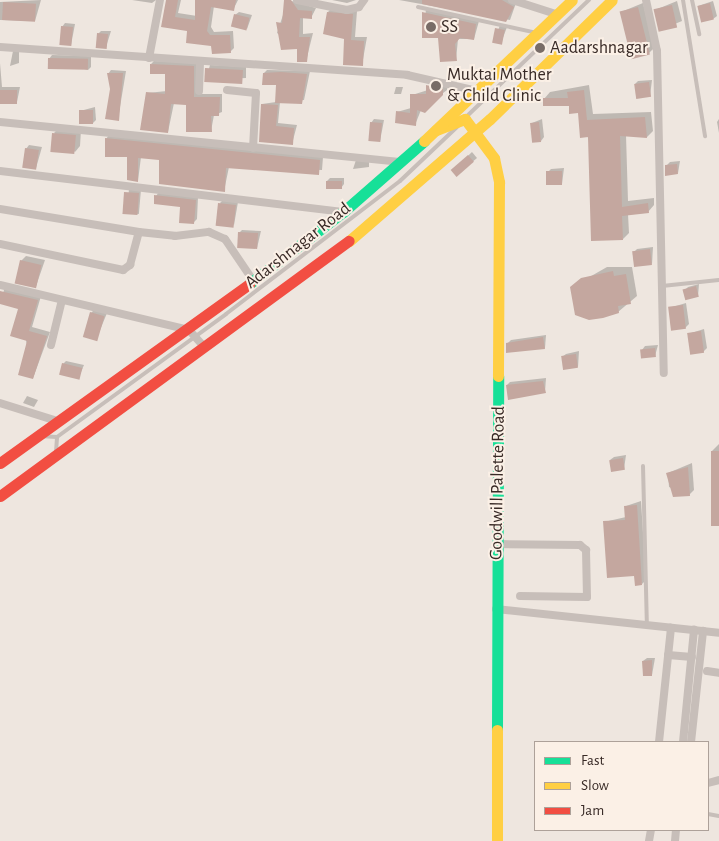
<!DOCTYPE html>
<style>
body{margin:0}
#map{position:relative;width:719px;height:841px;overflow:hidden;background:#eee6df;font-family:"Alegreya Sans",sans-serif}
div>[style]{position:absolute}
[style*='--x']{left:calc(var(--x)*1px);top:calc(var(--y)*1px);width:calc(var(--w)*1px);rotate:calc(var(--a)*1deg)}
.shadow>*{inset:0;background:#0003;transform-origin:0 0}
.building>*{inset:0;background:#c4a79f;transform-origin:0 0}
.lane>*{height:4px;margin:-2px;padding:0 2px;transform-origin:2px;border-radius:2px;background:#c7beb9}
.street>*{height:8px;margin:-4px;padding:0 4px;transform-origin:4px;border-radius:4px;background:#c7beb9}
.fast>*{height:11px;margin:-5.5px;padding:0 5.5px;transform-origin:5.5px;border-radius:5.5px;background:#16e098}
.slow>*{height:11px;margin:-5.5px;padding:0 5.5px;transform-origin:5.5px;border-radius:5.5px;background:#ffcf43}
.jam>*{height:11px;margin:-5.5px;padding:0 5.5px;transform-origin:5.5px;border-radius:5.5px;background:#f24e42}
.dots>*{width:14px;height:14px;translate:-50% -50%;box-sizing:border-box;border:2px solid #fbf0e6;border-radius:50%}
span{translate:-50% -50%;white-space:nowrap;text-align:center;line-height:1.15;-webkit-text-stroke:4px #fbf0e6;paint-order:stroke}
.poi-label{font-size:18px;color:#382a26}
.left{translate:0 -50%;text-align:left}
.street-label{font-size:18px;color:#382a26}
.legend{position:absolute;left:534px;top:741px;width:175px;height:90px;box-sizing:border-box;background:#fbf0e6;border:1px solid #ada199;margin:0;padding:6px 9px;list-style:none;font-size:15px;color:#382a26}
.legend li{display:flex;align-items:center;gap:10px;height:25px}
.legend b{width:25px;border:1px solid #ada199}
</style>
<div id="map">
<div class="shadow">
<i style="clip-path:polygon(41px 0,35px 21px,0 20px,0 2px)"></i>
<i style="clip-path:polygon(132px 0,156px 0,152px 3px)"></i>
<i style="clip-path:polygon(168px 0,181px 0,178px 13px,197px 16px,200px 0,238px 0,233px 10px,214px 6px,211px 27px,214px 32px,233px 31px,234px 48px,230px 52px,189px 30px,162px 26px)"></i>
<i style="clip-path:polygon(288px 0,316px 8px,311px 18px,303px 17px,303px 34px,313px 33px,306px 61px,298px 48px,277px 33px)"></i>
<i style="clip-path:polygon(332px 0,356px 0,347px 3px)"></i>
<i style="clip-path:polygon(399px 0,511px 0,516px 3px,510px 20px)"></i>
<i style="clip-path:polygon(677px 1px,682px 21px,660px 30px,655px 10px)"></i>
<i style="clip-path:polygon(713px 1px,717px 16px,713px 19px,698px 6px)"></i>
<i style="clip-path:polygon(643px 3px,654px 48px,649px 53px,621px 12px)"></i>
<i style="clip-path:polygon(332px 8px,357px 11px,355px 37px,367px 37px,362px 65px,328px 12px)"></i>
<i style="clip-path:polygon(426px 9px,479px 21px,474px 39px,458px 39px,456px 60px,439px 36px,423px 36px)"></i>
<i style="clip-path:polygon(239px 12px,252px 15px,247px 29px,235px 15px)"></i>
<i style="clip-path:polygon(65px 23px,75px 24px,71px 45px,62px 27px)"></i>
<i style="clip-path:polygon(500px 25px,507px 27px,501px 43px,494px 42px)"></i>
<i style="clip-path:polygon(101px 31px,111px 31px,106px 47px,98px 34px)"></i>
<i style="clip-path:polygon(13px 51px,19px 51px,19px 63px,10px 66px)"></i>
<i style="clip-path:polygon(52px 55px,91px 56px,91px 67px,88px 70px,49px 59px)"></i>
<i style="clip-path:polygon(154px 61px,197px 63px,197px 94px,222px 94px,222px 112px,214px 115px,211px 131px,187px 104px,174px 103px,168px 132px,147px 93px,167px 91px,166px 73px,151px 64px)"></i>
<i style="clip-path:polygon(0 63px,2px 87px,20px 87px,17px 102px,0 99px)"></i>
<i style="clip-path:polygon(210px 65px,246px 67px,246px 78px,206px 80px)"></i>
<i style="clip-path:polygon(111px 70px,126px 71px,118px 119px,108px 74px)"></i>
<i style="clip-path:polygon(267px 70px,310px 71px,304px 100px,280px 102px,278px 123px,297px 125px,292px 144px,260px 141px,262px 104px,276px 102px,277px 84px,264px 73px)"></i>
<i style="clip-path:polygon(652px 80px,650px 96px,635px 84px,638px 81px)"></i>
<i style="clip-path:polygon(432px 81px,447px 85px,447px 90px,421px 110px,415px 125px,397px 112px,411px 108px,412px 95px,428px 90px)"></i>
<i style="clip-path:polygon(589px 85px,593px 114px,651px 112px,653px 131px,647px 137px,626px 135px,628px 201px,654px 198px,654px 205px,648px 212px,628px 214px,629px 233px,623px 239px,579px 112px,570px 104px,544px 99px,550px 92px)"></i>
<i style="clip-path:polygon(396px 87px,403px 87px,401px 94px,394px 94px)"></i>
<i style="clip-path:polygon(95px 107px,96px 120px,93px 123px,80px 111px)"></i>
<i style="clip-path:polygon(374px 119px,384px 120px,380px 141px,371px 123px)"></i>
<i style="clip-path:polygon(542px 119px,544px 137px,541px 141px,532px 123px)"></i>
<i style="clip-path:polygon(719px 119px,719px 133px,717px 122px)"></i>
<i style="clip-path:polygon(59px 128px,81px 130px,80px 146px,75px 152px,54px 133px)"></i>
<i style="clip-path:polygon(109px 135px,323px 157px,322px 170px,229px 167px,224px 191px,161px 158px,141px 157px,138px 181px,128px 156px,106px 139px)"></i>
<i style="clip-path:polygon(29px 145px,42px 147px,36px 168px,26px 149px)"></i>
<i style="clip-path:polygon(472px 152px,477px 158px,457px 175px,453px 170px)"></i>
<i style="clip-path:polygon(356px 160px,369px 161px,369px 167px,353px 169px)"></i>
<i style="clip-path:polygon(680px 161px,678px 173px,666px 166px,670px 162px)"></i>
<i style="clip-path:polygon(564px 168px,562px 184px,548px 172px,551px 169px)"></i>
<i style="clip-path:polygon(330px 178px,344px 178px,344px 184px,341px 188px,327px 181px)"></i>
<i style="left:129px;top:189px;width:12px;height:24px;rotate:5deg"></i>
<i style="clip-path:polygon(159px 192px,198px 197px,197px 219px,194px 222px,182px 206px,156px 196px)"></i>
<i style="clip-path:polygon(223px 200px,238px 202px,234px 225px,220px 203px)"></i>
<i style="clip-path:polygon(242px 230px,261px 231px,257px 248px,239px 233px)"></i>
<i style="clip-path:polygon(653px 247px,652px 264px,634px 252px,637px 249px)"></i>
<i style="clip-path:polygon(26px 256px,45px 260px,36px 286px,21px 261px)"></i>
<i style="clip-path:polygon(607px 267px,632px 267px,637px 296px,618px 312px,572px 287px)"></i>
<i style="clip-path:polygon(699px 284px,698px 296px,685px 290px,688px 287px)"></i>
<i style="clip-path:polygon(5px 287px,41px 296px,32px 327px,50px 332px,33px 378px,20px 308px,0 303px)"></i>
<i style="clip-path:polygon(686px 303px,689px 324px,685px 328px,669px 308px)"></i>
<i style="clip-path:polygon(94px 310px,107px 313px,96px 340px,91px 313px)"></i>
<i style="clip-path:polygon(704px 329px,707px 348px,703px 352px,688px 334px)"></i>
<i style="clip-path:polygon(546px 335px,545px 348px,507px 344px,511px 340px)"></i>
<i style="clip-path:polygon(658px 345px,655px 356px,642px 350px,645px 346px)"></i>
<i style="clip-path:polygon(579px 351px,578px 367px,562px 357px,566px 354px)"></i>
<i style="clip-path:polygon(66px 361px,84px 365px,78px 379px,63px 364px)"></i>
<i style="clip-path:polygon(546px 378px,545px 392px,507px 385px,510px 382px)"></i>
<i style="clip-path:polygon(27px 396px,38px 400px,34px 407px,23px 403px)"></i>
<i style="clip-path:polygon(719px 444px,719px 526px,712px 451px)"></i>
<i style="clip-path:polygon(626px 455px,624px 469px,610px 460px,614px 457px)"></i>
<i style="clip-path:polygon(692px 463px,694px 490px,689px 495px,669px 487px,668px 473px)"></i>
<i style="clip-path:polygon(641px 501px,646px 580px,642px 584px,604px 522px,626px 517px,626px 506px)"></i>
<i style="clip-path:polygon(647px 658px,655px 658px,652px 675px,643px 661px)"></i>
</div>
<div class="building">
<i style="clip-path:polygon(166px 0,178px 0,175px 17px,195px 20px,195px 0,236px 0,234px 11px,211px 7px,207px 31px,210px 35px,230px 35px,231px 53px,212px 54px,211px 46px,186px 43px,187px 31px,161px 27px)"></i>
<i style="clip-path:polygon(284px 0,291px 0,298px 10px,312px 11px,312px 19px,300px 18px,299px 37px,310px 37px,307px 62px,297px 62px,297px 49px,281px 50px,276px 22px,282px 23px)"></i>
<i style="clip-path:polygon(422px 0,502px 0,514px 7px,506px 22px,422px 4px)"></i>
<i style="left:3px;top:2px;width:33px;height:18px;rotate:3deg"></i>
<i style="left:710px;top:3px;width:17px;height:13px;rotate:77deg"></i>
<i style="left:672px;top:5px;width:23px;height:19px;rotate:77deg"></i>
<i style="left:638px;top:7px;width:49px;height:19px;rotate:76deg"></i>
<i style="clip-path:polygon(327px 12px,353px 14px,351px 40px,364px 41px,363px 66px,343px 65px,344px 39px,323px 34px)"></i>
<i style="clip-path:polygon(422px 12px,476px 24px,474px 40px,460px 38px,455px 44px,457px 61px,440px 62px,438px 38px,422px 38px)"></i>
<i style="left:234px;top:14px;width:16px;height:13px;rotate:14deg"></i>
<i style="left:61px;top:26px;width:12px;height:19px;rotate:5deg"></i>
<i style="left:495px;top:28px;width:10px;height:15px;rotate:11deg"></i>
<i style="left:97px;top:33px;width:11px;height:15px;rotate:5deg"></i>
<i style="left:48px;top:58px;width:40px;height:11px;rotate:1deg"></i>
<i style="clip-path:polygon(150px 64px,194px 66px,194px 97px,220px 97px,219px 116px,211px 116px,212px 132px,186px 132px,186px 105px,171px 104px,168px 133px,140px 130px,146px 92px,165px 94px,165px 74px,150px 74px)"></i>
<i style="left:205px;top:68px;width:38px;height:14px;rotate:3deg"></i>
<i style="clip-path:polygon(281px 72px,307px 74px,302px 104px,275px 103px,276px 85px,262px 85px,263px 73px)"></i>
<i style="clip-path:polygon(107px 73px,123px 73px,119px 121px,105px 119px,110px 89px)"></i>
<i style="left:649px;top:82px;width:15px;height:15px;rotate:82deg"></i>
<i style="clip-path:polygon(426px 85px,443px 89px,443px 95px,425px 113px,417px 110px,416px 126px,395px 123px,396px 111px,410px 113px,410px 94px,426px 94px)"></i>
<i style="left:0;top:90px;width:17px;height:14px"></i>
<i style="clip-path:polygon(584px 90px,587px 120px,645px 117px,647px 138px,620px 136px,622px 207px,648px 203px,649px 213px,622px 216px,623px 240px,591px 241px,588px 137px,580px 138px,578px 113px,569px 114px,569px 106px,543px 106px,543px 98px,568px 98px,567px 92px)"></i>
<i style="clip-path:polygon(261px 104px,278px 105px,276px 126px,294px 128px,293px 145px,259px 142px)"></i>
<i style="left:93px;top:110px;width:14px;height:14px;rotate:90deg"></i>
<i style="left:370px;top:122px;width:12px;height:19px;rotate:5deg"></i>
<i style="left:539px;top:122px;width:20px;height:9px;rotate:84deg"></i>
<i style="left:52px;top:133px;width:24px;height:19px;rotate:5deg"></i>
<i style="clip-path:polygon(105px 138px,320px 160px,319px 175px,226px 168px,225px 192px,159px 184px,159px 160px,138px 158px,138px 182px,127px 180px,127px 157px,105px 157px)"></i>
<i style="left:25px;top:148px;width:14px;height:20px;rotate:8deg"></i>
<i style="left:468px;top:155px;width:9px;height:23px;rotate:49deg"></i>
<i style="clip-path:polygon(677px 164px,678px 174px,665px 176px,665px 165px)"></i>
<i style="left:562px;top:171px;width:14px;height:16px;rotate:90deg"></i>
<i style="left:326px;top:181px;width:16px;height:8px"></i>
<i style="left:124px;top:192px;width:15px;height:22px;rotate:4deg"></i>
<i style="clip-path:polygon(154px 195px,196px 200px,194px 224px,179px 223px,180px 207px,154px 204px)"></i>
<i style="left:218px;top:203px;width:18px;height:23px;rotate:6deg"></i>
<i style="left:238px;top:232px;width:20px;height:16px;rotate:3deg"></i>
<i style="left:650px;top:249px;width:16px;height:18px;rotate:83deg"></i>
<i style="left:20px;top:260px;width:22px;height:24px;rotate:13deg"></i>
<i style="clip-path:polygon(613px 271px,614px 276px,626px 274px,631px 304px,618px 306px,619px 313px,603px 318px,589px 320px,575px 315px,570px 287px,581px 278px)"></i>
<i style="left:696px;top:286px;width:11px;height:14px;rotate:75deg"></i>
<i style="clip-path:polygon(0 291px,38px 300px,29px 331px,47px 336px,33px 379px,18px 375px,27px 341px,10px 336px,18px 309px,0 304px)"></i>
<i style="left:683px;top:305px;width:24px;height:15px;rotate:83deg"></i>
<i style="left:90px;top:312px;width:15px;height:26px;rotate:16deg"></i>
<i style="left:701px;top:331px;width:22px;height:14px;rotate:82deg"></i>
<i style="clip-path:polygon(543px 337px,545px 349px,506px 353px,506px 343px)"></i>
<i style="left:655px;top:348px;width:9px;height:15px;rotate:84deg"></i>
<i style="left:576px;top:354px;width:14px;height:15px;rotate:82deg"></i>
<i style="left:62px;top:363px;width:21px;height:12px;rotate:14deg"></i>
<i style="clip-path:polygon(543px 381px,546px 393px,508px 400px,506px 385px)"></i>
<i style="left:711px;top:451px;width:8px;height:75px"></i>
<i style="left:623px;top:458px;width:12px;height:14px;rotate:81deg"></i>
<i style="clip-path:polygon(688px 467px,690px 496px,673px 497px,666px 473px)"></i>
<i style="clip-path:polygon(637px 505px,642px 585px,635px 586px,634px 576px,607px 578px,603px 521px,625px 520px,624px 506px)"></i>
<i style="clip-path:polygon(652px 660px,652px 676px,643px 676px,642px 661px)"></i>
</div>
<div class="lane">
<i style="--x:683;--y:0;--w:138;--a:80.8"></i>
<i style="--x:692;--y:0;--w:35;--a:78"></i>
<i style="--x:418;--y:7;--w:118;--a:12.3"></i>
<i style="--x:466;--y:117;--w:170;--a:-43.6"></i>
<i style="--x:662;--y:286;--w:57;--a:-6"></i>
<i style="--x:39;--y:436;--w:18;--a:3"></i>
<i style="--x:57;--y:437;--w:209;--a:-36"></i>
<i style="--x:226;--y:314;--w:219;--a:-37.4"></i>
<i style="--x:400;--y:181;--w:80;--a:-43.5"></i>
<i style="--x:56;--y:452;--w:15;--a:-86"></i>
<i style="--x:643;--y:466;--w:159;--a:88.6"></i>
<i style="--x:708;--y:814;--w:11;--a:10"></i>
</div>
<div class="street">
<i style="--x:297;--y:0;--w:51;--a:11.3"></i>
<i style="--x:347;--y:10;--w:12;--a:-14"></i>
<i style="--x:359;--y:7;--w:9;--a:-54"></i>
<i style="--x:512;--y:0;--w:46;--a:17.7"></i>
<i style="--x:646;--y:0;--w:52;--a:77.8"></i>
<i style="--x:657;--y:51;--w:322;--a:88.8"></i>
<i style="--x:0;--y:47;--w:408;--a:3.9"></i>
<i style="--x:407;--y:75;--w:73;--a:12.7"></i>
<i style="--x:149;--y:58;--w:59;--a:-79.3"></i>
<i style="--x:227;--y:90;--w:29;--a:6"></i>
<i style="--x:256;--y:93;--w:55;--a:93.1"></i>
<i style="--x:199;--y:91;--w:30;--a:-88"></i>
<i style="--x:0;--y:122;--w:404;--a:5.7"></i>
<i style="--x:0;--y:171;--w:345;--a:6.8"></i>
<i style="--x:0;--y:209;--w:141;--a:9.4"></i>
<i style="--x:0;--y:244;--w:126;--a:11.9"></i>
<i style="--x:123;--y:270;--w:9;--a:-36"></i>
<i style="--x:130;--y:265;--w:34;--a:-75"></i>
<i style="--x:139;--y:232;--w:36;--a:6"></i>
<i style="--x:175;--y:236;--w:34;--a:-7"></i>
<i style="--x:209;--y:232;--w:17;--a:24"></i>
<i style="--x:225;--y:239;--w:52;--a:56"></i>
<i style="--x:0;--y:285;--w:194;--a:13.4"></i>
<i style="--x:189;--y:330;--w:24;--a:48"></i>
<i style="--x:51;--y:345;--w:46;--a:-76.3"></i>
<i style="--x:0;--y:403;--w:57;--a:17.5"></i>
<i style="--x:497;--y:544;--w:83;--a:0.7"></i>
<i style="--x:580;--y:545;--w:8;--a:40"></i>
<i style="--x:586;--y:550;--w:47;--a:88.8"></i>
<i style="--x:587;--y:597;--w:67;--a:-179.1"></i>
<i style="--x:496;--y:609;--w:224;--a:6.1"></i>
<i style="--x:668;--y:655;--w:24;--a:5"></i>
<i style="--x:707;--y:671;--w:12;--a:9"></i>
<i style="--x:659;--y:742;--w:115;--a:-84"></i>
<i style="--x:683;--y:742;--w:113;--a:-84.4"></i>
<i style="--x:691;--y:742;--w:112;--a:-83.8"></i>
<i style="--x:708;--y:783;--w:11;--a:-15"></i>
<i style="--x:649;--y:841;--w:11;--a:-80"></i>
<i style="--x:675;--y:841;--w:11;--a:-85"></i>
</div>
<div class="fast">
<i style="--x:249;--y:284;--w:118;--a:-37.5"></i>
<i style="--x:343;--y:212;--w:108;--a:-41.2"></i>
<i style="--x:497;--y:730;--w:354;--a:-89.8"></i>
</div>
<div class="slow">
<i style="--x:436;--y:130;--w:31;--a:-21"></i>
<i style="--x:465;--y:119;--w:49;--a:53.4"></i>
<i style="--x:494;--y:158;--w:25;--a:78"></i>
<i style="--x:499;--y:182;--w:194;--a:90.3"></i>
<i style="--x:424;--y:141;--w:204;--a:-43.6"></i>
<i style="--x:349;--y:241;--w:186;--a:-40.9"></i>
<i style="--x:490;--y:119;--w:170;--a:-44.3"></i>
<i style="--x:497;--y:841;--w:111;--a:-90"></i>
</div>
<div class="jam">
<i style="--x:0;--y:463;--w:307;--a:-35.7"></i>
<i style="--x:0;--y:496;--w:432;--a:-36.2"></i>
</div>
<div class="dots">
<i style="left:431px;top:27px;background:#786c67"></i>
<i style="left:540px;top:48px;background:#786c67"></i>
<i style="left:436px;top:86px;background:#786c67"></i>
</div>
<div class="poi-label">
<span class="left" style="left:441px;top:27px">SS</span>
<span class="left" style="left:550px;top:48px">Aadarshnagar</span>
<span class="left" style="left:447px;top:86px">Muktai Mother<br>&amp; Child Clinic</span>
</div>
<div class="street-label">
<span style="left:298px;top:246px;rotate:-38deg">Adarshnagar Road</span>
<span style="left:498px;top:483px;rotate:-89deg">Goodwill Palette Road</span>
</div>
<ul class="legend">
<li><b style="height:6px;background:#16e098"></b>Fast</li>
<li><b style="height:6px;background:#ffcf43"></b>Slow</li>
<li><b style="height:6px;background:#f24e42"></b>Jam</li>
</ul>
</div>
